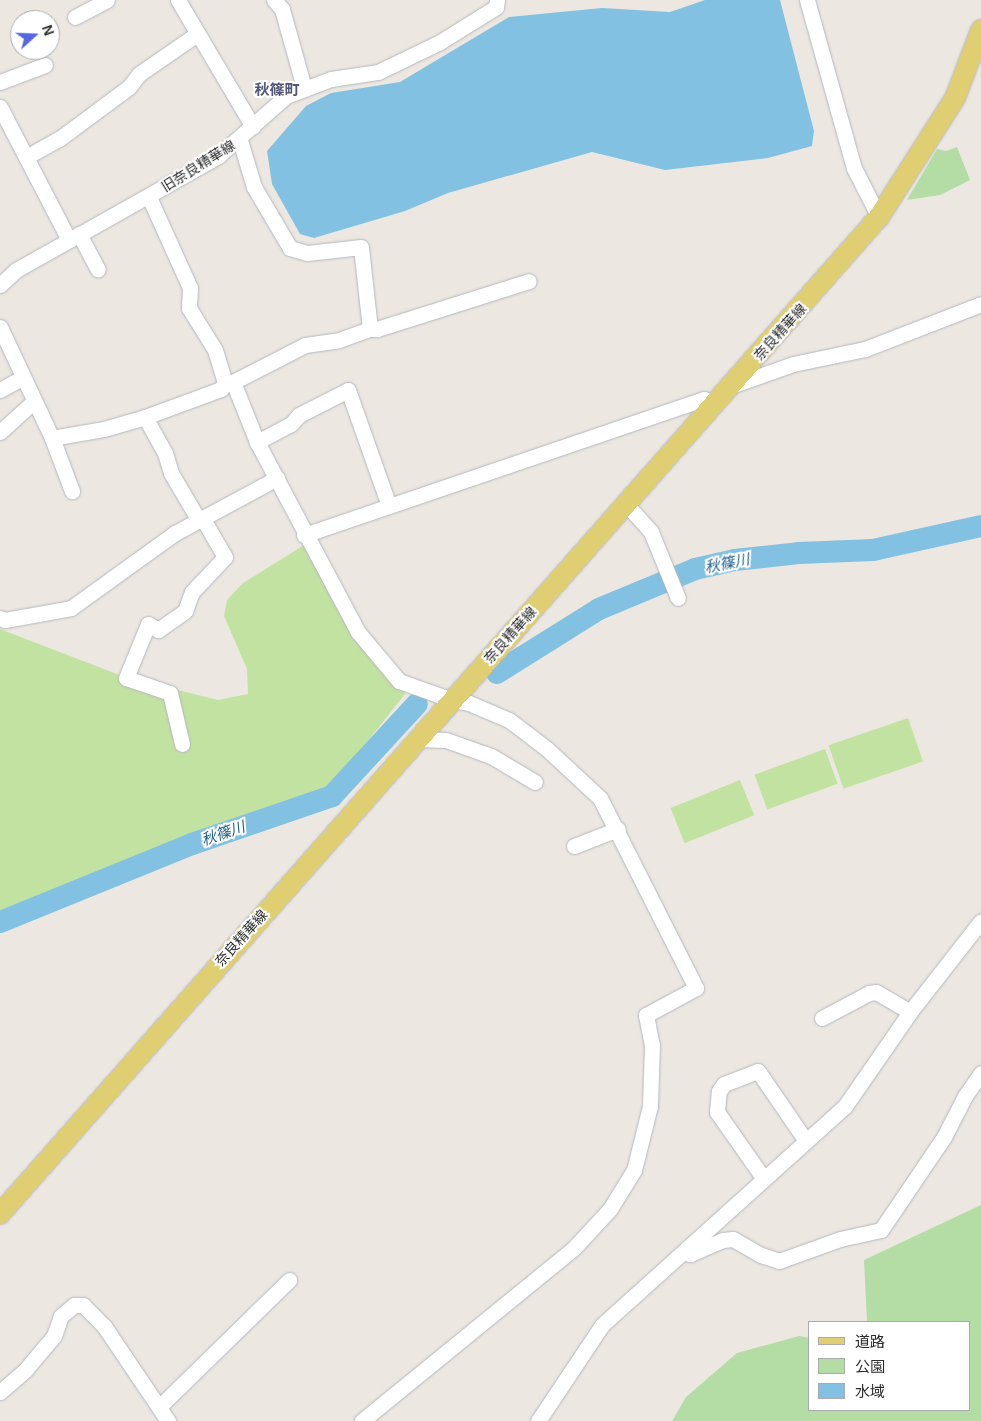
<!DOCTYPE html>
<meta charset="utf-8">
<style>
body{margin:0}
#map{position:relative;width:981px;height:1421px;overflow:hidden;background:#ece8e1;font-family:Helvetica,"Noto Sans JP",sans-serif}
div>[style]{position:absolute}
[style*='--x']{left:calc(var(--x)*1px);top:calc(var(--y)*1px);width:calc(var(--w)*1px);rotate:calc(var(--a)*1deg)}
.green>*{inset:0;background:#b4dca5}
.pitch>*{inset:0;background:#c2e2a2;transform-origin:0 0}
.water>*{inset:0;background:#82c1e1}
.river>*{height:22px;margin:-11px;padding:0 11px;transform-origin:11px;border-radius:11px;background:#82c1e1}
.roads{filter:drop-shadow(0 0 1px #b5b6bf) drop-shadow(0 0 1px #b5b6bf)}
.minor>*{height:15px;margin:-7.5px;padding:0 7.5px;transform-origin:7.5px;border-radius:7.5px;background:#fff}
.major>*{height:20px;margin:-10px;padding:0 10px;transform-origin:10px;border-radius:10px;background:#e0ce73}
span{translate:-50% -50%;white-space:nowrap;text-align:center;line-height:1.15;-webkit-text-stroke:4px #fff;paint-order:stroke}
.street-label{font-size:14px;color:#2d2d2d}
.neighbourhood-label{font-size:15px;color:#525779;font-weight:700}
.water-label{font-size:15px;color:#1f618f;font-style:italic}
.legend{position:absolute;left:808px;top:1321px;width:162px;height:90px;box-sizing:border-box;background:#fff;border:1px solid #ababab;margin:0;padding:6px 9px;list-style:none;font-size:15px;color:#2d2d2d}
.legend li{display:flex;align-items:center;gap:10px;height:25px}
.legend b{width:25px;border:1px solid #ababab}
.north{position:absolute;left:10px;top:10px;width:50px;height:50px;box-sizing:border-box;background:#fff;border:1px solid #ababab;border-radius:50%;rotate:70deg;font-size:14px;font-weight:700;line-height:20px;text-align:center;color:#2d2d2d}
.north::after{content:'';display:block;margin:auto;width:18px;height:22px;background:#5767e4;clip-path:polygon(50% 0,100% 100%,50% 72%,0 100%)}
</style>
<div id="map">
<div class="green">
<i style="clip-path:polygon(957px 147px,970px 180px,940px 195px,907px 200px,937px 149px,946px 151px)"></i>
<i style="clip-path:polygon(981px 1205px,981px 1421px,672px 1421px,686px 1397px,737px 1353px,799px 1336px,810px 1338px,810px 1410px,970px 1410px,970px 1322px,867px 1322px,864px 1260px)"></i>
</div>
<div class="pitch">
<i style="clip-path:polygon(304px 545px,357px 637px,405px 694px,329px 790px,318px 796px,225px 827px,0 918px,0 629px,122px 676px,218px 700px,248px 694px,247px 669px,224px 616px,227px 600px,243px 583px)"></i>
<i style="left:908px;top:718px;width:46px;height:84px;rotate:71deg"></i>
<i style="left:825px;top:749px;width:37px;height:75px;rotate:70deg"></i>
<i style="left:740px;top:780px;width:38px;height:75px;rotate:68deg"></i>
</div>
<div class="water">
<i style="clip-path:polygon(705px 0,780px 0,814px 131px,812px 146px,768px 158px,665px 170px,592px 152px,448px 193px,405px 211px,314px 238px,300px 234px,272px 184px,267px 151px,306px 106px,331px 93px,400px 82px,509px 17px,602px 8px,670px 12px)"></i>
</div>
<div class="river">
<i style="--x:497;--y:673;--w:120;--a:-32.1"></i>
<i style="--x:599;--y:609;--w:104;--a:-22.6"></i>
<i style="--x:695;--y:569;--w:41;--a:-12.7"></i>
<i style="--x:735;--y:560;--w:64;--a:-6.2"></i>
<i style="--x:799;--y:553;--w:74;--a:-2.3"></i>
<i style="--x:873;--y:550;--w:111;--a:-12.5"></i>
<i style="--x:0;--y:922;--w:207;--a:-22.1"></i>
<i style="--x:192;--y:844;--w:148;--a:-18.9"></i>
<i style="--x:332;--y:796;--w:125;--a:-47.3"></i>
</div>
<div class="roads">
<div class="minor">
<i style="--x:178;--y:0;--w:147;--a:59.4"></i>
<i style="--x:274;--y:0;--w:12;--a:48"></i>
<i style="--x:282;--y:9;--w:82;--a:74.4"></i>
<i style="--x:807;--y:0;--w:174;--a:74.4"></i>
<i style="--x:854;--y:168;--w:55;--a:63"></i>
<i style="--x:75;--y:17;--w:36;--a:-28"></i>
<i style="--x:0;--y:82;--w:48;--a:-20.7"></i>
<i style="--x:0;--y:107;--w:150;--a:62.6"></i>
<i style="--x:26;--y:157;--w:38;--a:-29"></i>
<i style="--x:59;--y:139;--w:87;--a:-36.6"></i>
<i style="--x:129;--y:87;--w:16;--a:-52"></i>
<i style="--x:139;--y:74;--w:70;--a:-34.6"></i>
<i style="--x:149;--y:197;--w:100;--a:65.7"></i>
<i style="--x:190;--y:288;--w:20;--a:93"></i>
<i style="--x:189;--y:308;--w:49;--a:58.2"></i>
<i style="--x:215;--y:350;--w:34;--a:73"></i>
<i style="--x:225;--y:382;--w:8;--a:0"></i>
<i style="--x:233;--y:382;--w:65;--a:68.2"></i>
<i style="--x:257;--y:442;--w:215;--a:62"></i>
<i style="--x:358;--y:632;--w:64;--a:50.1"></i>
<i style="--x:399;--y:681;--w:56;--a:19.7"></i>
<i style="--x:452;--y:700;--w:17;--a:10"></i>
<i style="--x:469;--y:703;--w:43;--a:23"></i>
<i style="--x:509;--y:720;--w:48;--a:37.3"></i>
<i style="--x:547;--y:749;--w:72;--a:42.8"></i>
<i style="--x:600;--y:798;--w:213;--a:63.2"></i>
<i style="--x:696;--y:988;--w:57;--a:151.6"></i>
<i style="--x:646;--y:1015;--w:31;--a:79"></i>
<i style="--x:652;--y:1045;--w:61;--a:91.9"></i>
<i style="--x:650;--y:1106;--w:66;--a:104"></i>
<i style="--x:634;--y:1170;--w:46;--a:121.6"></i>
<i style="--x:610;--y:1209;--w:53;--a:132.7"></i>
<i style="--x:574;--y:1248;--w:274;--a:140.8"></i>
<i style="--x:79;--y:234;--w:40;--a:62"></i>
<i style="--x:0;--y:285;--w:22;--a:-43"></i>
<i style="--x:16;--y:270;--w:232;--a:-29.4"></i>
<i style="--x:218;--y:156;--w:91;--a:-41.4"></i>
<i style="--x:286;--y:96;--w:48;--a:-20.7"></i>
<i style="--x:331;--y:79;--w:48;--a:-8.5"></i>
<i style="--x:378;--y:72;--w:69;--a:-25.8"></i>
<i style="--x:440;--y:42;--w:66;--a:-32"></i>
<i style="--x:496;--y:7;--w:7;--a:-82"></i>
<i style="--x:0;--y:327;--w:123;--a:64.9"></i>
<i style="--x:52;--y:438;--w:53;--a:-9.8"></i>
<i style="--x:104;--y:429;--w:43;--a:-16.3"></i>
<i style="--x:145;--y:417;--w:81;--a:-20.2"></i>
<i style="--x:221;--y:389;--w:8;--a:-60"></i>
<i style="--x:370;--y:329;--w:7;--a:0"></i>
<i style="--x:377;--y:329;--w:159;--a:-17.5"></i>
<i style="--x:233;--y:382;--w:81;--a:-27.2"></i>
<i style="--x:305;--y:345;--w:34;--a:-8"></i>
<i style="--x:339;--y:340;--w:33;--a:-20"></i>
<i style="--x:370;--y:329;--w:82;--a:-96.3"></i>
<i style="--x:361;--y:247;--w:54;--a:173.7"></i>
<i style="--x:307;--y:253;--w:18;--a:-164"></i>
<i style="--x:290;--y:248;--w:71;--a:-120.5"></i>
<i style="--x:254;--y:187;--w:49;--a:-106.6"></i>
<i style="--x:731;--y:386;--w:66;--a:-19.5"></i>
<i style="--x:793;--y:364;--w:74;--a:-11.8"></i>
<i style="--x:865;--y:349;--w:124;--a:-21.2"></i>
<i style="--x:0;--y:390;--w:25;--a:-29"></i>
<i style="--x:145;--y:417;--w:41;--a:60.9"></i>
<i style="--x:165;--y:453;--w:21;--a:73"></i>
<i style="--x:171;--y:473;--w:53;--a:59.6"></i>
<i style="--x:0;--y:432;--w:45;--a:-42.3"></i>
<i style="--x:52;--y:438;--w:57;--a:69.3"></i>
<i style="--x:257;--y:442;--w:38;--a:-28"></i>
<i style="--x:291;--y:424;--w:12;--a:-48"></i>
<i style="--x:299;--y:415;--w:55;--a:-27"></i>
<i style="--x:348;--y:390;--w:123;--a:70.5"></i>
<i style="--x:627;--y:505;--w:36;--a:48"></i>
<i style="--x:651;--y:532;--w:71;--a:67.8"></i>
<i style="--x:304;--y:535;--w:422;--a:-18.8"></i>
<i style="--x:704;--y:399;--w:13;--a:23"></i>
<i style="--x:0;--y:618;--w:5;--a:22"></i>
<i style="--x:5;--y:620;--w:67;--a:-10.3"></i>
<i style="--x:71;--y:608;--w:128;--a:-35.8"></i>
<i style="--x:175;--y:533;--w:116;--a:-28.3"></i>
<i style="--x:417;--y:739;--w:29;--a:2"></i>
<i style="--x:446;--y:740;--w:48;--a:19.6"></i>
<i style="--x:491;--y:756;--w:51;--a:30.6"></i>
<i style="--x:182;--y:744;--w:52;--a:-103.2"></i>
<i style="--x:170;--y:693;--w:46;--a:-161.2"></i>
<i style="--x:126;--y:678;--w:58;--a:-67.8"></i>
<i style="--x:148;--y:624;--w:12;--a:31"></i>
<i style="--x:158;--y:630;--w:33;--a:-35"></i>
<i style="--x:185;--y:611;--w:20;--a:-70"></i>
<i style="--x:192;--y:592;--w:48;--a:-46.7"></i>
<i style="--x:225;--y:557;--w:44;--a:-120.1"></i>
<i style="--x:574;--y:846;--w:47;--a:-21.1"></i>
<i style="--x:822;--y:1018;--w:53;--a:-28"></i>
<i style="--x:869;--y:993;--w:7;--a:-8"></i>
<i style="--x:876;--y:992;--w:39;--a:30"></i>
<i style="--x:764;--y:1179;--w:82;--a:-125"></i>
<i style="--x:717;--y:1112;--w:21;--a:-85"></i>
<i style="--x:719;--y:1091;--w:9;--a:-54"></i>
<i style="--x:724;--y:1084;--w:36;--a:-21"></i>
<i style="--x:758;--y:1071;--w:85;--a:55.6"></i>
<i style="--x:687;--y:1248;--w:7;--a:63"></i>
<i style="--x:690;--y:1254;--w:36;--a:-23"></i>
<i style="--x:723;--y:1240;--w:10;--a:-6"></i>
<i style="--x:733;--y:1239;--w:32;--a:30"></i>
<i style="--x:761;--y:1255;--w:19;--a:18"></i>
<i style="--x:779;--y:1261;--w:65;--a:-19.8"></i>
<i style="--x:840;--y:1239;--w:42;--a:-12.4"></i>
<i style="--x:881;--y:1230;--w:112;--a:-55.9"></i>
<i style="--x:944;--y:1137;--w:46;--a:-62.9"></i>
<i style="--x:965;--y:1096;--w:28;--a:-55"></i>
<i style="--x:0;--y:1392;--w:35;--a:-41"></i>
<i style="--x:26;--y:1369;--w:43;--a:-49.7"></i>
<i style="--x:54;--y:1336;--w:21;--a:-71"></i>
<i style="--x:61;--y:1316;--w:17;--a:-40"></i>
<i style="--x:74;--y:1305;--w:9;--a:0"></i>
<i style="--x:83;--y:1305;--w:30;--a:45"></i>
<i style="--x:104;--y:1326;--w:115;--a:56"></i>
<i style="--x:159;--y:1407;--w:182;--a:-44.3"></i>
<i style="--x:538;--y:1421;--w:115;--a:-56.3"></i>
<i style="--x:602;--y:1325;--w:327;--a:-42"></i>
<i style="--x:845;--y:1106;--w:114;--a:-55.3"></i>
<i style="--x:910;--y:1012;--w:115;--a:-52"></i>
</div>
<div class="major">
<i style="--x:0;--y:1214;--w:1329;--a:-48.6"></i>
<i style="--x:879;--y:217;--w:141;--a:-57.4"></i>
<i style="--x:955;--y:98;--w:73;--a:-69.1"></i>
</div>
</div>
<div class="street-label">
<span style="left:198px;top:166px;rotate:-32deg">旧奈良精華線</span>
<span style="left:780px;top:332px;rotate:-48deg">奈良精華線</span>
<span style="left:510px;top:635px;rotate:-48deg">奈良精華線</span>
<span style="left:241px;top:938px;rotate:-48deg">奈良精華線</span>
</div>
<div class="neighbourhood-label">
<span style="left:277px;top:90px">秋篠町</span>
</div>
<div class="water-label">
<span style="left:727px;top:563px;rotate:-11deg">秋篠川</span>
<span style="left:223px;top:833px;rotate:-19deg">秋篠川</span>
</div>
<ul class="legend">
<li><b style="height:6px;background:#e0ce73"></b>道路</li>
<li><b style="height:14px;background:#b4dca5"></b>公園</li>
<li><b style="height:14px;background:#82c1e1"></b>水域</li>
</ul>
<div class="north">N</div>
</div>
